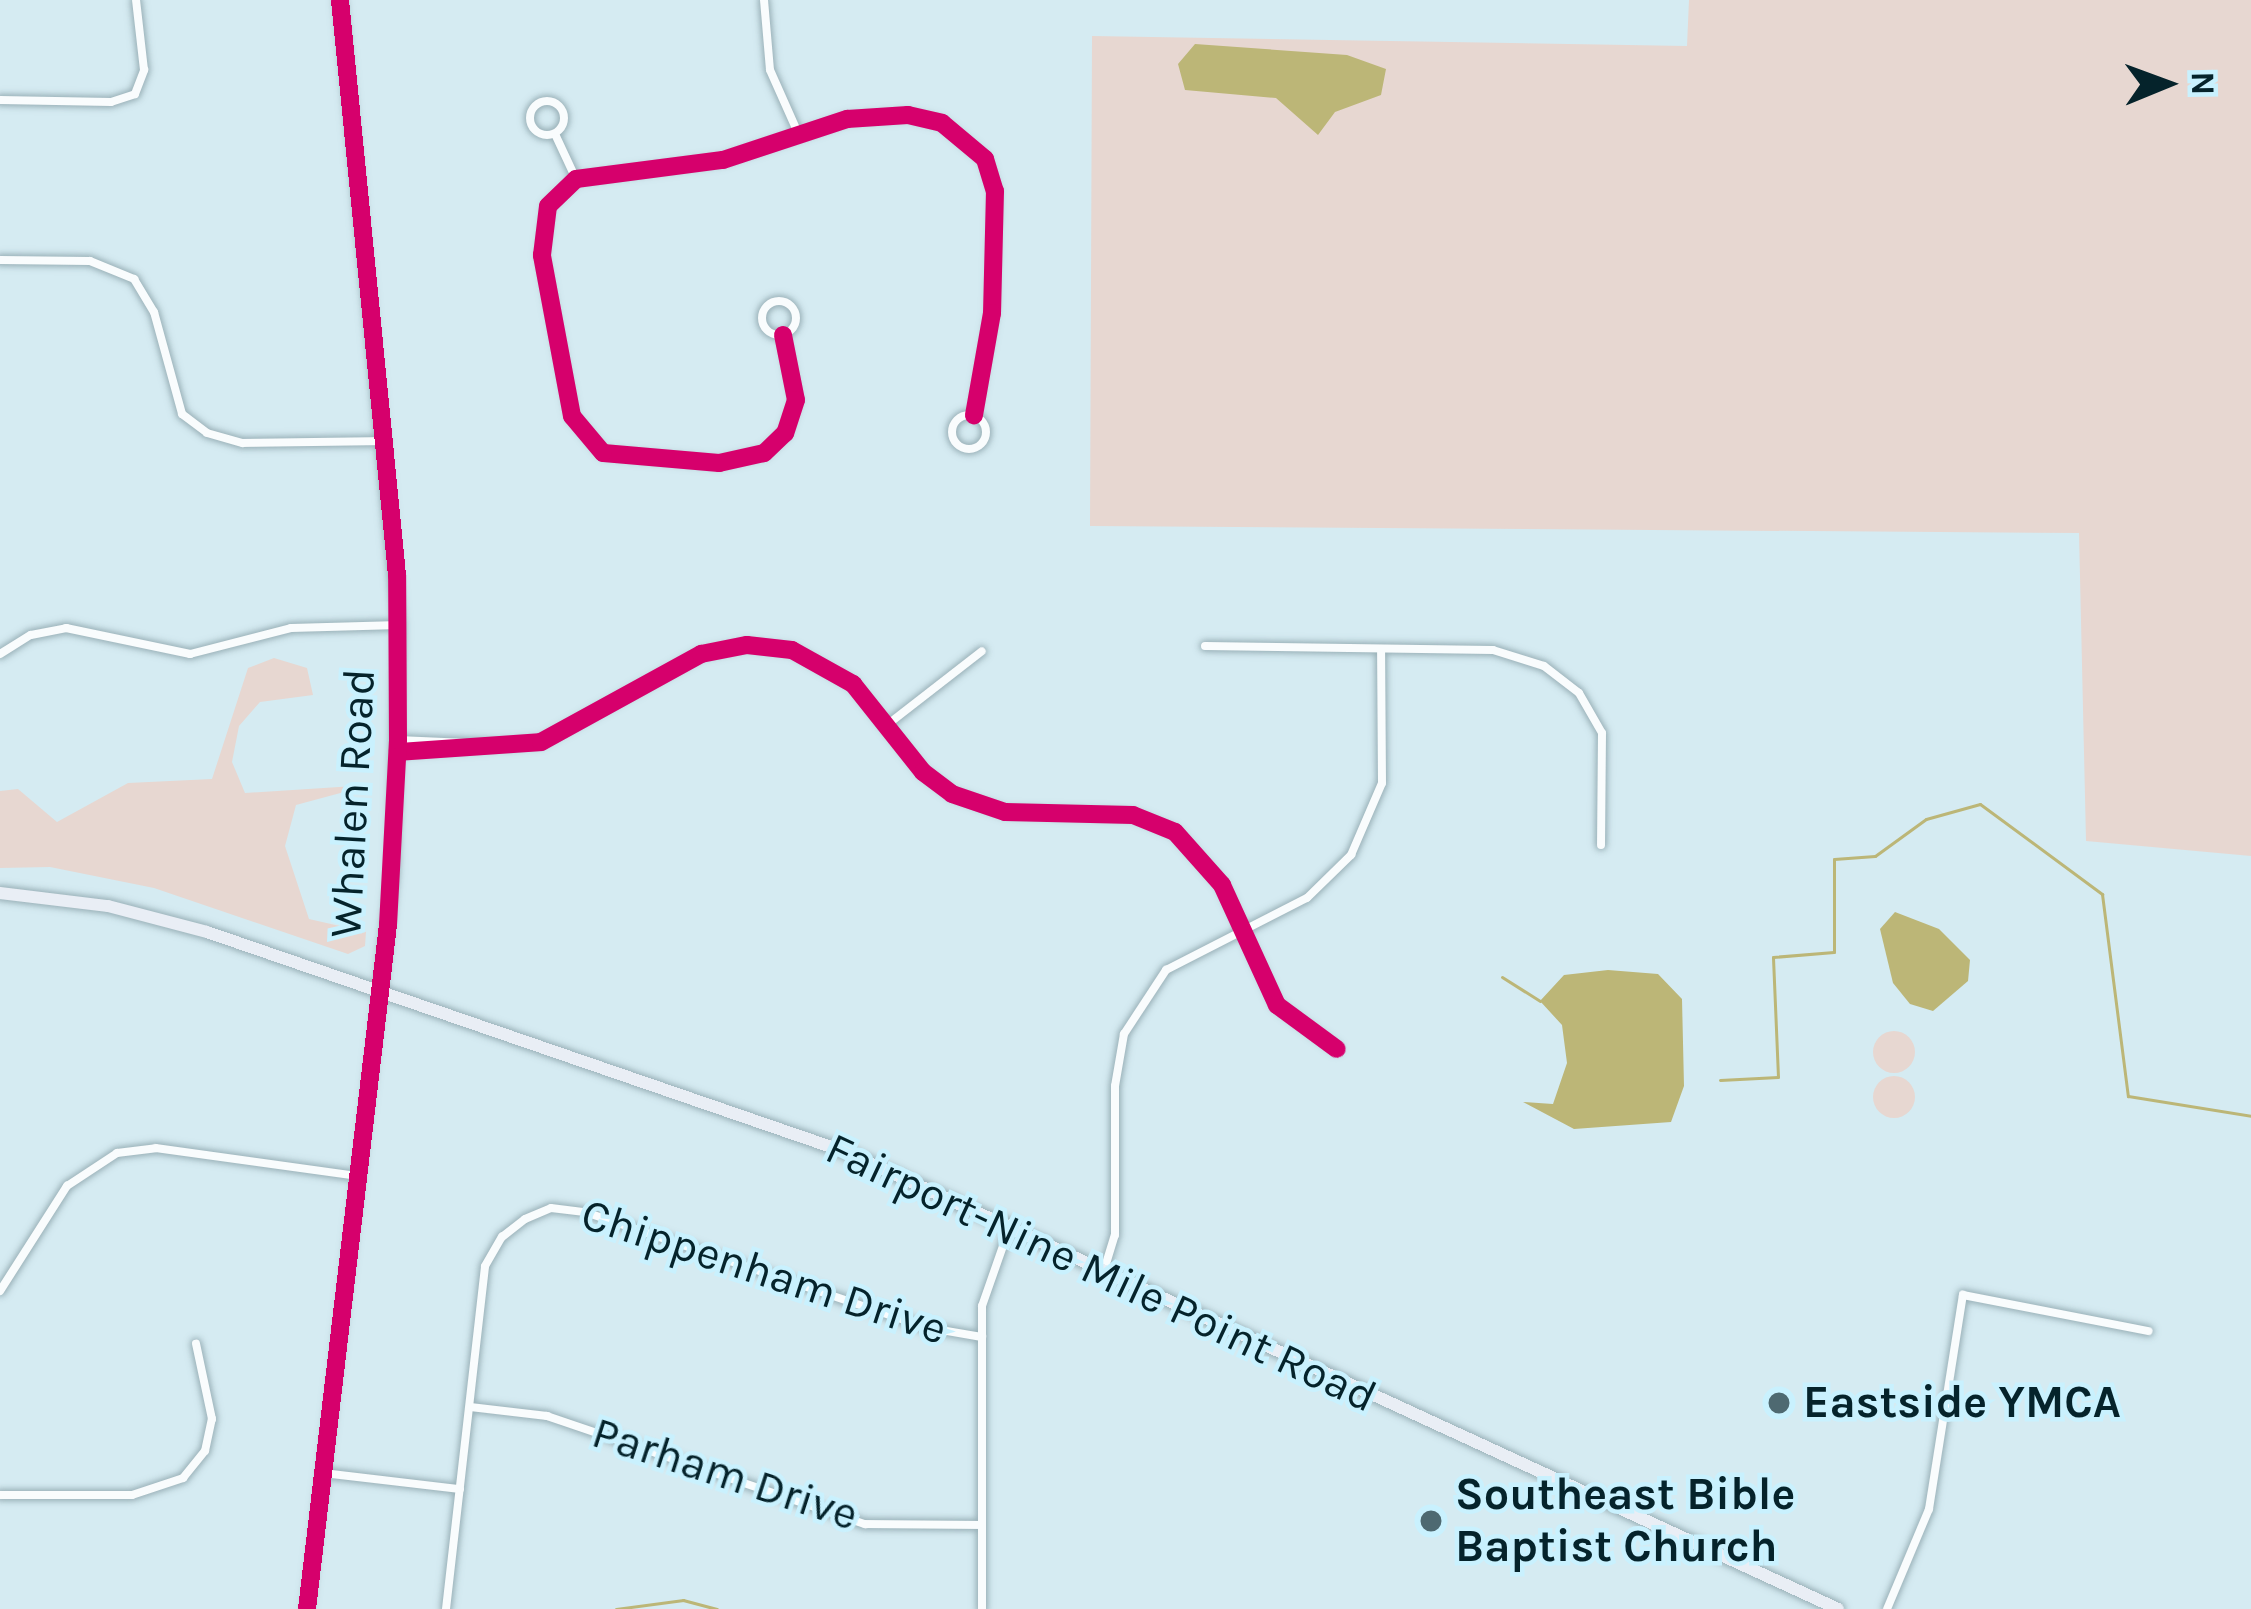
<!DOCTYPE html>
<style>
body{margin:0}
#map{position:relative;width:2251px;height:1609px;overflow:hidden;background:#d5ebf2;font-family:Karla,sans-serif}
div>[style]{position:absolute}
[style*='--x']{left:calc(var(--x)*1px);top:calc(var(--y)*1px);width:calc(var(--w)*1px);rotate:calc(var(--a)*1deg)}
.green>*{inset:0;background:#e7d7d1}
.round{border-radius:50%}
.water>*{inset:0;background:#bcb677}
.stream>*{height:3px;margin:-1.5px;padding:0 1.5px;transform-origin:1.5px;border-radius:1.5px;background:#bcb677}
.roads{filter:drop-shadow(0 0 3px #9ab1b8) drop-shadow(0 0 3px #9ab1b8)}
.street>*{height:8px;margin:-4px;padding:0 4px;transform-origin:4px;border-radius:4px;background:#f9fcfd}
.street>.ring{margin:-4px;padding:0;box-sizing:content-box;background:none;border:8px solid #f9fcfd;border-radius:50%}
.secondary>*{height:10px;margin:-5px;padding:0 5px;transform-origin:5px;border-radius:5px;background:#f9fcfd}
.primary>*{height:12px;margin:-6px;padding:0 6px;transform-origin:6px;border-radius:6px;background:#e9eef5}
.cycleway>*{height:18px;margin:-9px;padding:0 9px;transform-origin:9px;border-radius:9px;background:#d6006c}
.dots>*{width:33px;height:33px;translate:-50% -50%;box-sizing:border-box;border:6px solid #c9f1fe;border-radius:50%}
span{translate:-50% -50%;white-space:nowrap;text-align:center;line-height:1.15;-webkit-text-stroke:9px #c9f1fe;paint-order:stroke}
.street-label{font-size:45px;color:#05232b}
.poi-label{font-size:45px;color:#05232b;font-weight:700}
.left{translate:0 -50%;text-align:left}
.north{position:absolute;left:2107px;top:24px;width:120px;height:120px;-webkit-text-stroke:9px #c9f1fe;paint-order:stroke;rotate:89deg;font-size:33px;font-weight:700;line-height:48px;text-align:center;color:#05232b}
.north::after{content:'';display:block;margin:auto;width:42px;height:54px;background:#05232b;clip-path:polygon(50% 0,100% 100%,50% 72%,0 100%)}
</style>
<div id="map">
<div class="green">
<i style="clip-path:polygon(1689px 0,2251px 0,2251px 856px,2086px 841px,2079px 533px,1090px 526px,1092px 36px,1687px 46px)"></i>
<i style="clip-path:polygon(274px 658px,307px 668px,313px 695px,260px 702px,239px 726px,232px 762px,245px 793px,370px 785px,296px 805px,285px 846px,309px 919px,366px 932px,365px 946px,348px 954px,154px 888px,50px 867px,0 868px,0 791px,18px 789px,57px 822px,128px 783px,212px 779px,248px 668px)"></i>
<i class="round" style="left:1873px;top:1031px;width:42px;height:42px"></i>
<i class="round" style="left:1873px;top:1076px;width:42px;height:42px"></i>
</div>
<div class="water">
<i style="clip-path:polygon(1195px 44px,1347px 55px,1386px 69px,1381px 95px,1335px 112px,1318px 135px,1276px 98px,1185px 90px,1178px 64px)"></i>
<i style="clip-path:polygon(1895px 912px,1939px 929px,1970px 960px,1968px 981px,1933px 1011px,1910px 1004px,1893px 983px,1880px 929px)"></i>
<i style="clip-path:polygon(1608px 970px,1658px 974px,1682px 999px,1684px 1086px,1671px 1122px,1574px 1129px,1523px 1102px,1553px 1104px,1567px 1063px,1562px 1025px,1540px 1001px,1564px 975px)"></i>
</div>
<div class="stream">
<i style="--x:1502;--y:977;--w:45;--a:32.3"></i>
<i style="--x:1720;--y:1080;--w:58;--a:-3"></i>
<i style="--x:1778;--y:1077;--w:120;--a:-92.4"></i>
<i style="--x:1773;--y:957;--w:61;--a:-4.7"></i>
<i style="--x:1834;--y:952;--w:93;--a:-90"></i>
<i style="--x:1834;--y:859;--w:41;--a:-4.2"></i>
<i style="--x:1875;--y:856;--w:63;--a:-36"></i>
<i style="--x:1926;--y:819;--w:56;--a:-15.5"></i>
<i style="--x:1980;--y:804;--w:152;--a:36.4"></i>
<i style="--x:2102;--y:894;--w:204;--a:82.7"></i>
<i style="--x:2128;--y:1096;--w:125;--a:9.2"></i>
<i style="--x:616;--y:1609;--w:68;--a:-7.7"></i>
<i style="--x:683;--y:1600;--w:35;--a:15"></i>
</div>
<div class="roads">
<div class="street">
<i style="--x:764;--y:0;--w:70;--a:85.1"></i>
<i style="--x:770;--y:70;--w:71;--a:66"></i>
<i style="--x:0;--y:100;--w:111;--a:1"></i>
<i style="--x:111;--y:102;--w:25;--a:-18"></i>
<i style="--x:135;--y:94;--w:26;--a:-69"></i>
<i style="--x:144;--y:70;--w:70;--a:-96.5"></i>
<i class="ring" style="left:530px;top:101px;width:26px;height:26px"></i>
<i style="--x:555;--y:134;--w:50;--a:65"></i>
<i style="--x:0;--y:260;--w:90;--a:0.6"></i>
<i style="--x:90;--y:261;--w:48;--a:22.2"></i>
<i style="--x:134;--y:279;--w:39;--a:59"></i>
<i style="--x:154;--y:312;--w:106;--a:74.6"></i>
<i style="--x:182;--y:414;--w:31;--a:37"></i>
<i style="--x:207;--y:433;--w:37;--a:16"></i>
<i style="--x:243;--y:443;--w:141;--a:-0.8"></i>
<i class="ring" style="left:762px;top:301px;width:26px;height:26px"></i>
<i style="--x:783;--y:335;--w:66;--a:78.7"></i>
<i style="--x:796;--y:400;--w:35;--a:108"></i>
<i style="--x:785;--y:433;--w:29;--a:136"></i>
<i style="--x:764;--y:453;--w:46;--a:167.5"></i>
<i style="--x:719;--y:463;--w:116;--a:-175.1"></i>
<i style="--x:603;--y:453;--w:48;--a:-130"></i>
<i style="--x:572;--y:416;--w:164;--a:-100.6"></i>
<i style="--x:542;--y:255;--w:49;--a:-83"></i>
<i style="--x:548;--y:206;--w:39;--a:-44"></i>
<i style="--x:576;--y:179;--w:148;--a:-7.4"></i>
<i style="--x:723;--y:160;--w:131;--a:-18.3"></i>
<i style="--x:847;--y:119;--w:61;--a:-3.8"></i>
<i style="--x:908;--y:115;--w:35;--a:13"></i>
<i style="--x:942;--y:123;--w:56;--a:39.9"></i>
<i style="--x:985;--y:159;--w:34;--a:73"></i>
<i style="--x:995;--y:191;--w:122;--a:91.4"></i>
<i style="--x:992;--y:313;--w:104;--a:100"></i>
<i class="ring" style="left:952px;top:415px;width:26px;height:26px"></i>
<i style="--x:1205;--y:646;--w:288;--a:0.8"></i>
<i style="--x:1493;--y:650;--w:53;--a:17.4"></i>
<i style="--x:1544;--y:666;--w:44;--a:37.6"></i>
<i style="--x:1579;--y:693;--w:46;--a:60.1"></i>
<i style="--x:1602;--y:733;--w:112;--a:90.5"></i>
<i style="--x:0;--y:654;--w:36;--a:-32"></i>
<i style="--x:31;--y:635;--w:36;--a:-11"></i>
<i style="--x:66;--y:628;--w:127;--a:11.8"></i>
<i style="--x:190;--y:654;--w:104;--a:-14.4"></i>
<i style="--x:291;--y:628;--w:108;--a:-1.6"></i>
<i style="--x:887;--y:725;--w:120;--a:-37.9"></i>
<i style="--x:398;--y:740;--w:115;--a:2.5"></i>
<i style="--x:398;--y:752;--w:143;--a:-4"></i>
<i style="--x:541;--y:742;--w:183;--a:-28.8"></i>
<i style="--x:701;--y:654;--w:47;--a:-11.1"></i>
<i style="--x:747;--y:645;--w:45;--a:6.3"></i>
<i style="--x:792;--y:650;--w:70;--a:29.1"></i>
<i style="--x:853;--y:684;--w:112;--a:51.5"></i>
<i style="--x:923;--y:772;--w:36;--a:37"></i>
<i style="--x:952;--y:794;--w:56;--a:18.8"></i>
<i style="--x:1005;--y:812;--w:128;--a:1.3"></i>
<i style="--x:1133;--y:815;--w:45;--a:22"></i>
<i style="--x:1175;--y:832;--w:71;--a:48.4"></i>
<i style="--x:1222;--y:885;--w:132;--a:65.4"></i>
<i style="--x:1277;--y:1005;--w:74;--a:36.3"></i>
<i style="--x:1105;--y:1267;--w:34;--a:-73"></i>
<i style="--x:1115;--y:1235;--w:149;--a:-90"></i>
<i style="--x:1115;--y:1086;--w:53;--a:-80.2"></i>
<i style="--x:1124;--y:1034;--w:77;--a:-56.7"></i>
<i style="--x:1166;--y:970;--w:158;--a:-27.1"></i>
<i style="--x:1307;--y:898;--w:62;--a:-44.3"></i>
<i style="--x:1351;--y:855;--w:78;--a:-66.7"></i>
<i style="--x:1382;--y:783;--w:133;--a:-90.4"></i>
<i style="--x:0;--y:1291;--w:125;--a:-57.5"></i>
<i style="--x:67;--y:1186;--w:60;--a:-33.4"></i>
<i style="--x:117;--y:1153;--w:39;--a:-7"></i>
<i style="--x:156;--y:1148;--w:204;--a:7.9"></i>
<i style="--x:470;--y:1407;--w:78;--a:6.7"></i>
<i style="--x:547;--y:1416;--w:336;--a:18.8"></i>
<i style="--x:865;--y:1524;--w:116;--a:0.5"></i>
<i style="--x:323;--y:1473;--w:138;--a:6.7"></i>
<i style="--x:0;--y:1495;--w:132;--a:0"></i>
<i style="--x:132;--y:1495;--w:54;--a:-18.4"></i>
<i style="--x:183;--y:1478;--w:35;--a:-51"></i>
<i style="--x:205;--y:1451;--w:33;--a:-78"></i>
<i style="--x:212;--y:1419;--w:77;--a:-102"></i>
<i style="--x:307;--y:1609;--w:621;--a:-83.25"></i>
<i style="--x:446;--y:1609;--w:345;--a:-83.5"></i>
<i style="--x:485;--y:1266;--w:34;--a:-60"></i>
<i style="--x:502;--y:1237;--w:29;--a:-38"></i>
<i style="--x:525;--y:1219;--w:28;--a:-23"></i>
<i style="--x:551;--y:1208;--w:34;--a:7"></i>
<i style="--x:585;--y:1212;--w:358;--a:18.7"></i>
<i style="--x:924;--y:1327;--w:59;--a:9.8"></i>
<i style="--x:982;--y:1609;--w:303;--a:-90"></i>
<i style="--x:982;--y:1306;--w:88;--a:-70.7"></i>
<i style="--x:1887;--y:1609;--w:108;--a:-67.2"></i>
<i style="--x:1929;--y:1509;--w:217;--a:-81"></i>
<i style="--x:1963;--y:1295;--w:189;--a:11"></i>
</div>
<div class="secondary">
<i style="--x:340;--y:0;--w:628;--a:84.61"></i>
<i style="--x:399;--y:625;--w:246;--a:91.4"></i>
<i style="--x:393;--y:871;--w:121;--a:96.2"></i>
</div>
<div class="primary">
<i style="--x:0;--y:893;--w:109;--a:6.9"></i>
<i style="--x:108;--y:906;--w:102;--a:14.7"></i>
<i style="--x:207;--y:932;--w:676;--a:19"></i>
<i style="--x:846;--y:1152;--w:1092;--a:24.73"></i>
</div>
</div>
<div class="cycleway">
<i style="--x:783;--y:335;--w:66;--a:78.7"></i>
<i style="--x:796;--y:400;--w:35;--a:108"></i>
<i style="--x:785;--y:433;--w:29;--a:136"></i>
<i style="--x:764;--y:453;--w:46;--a:167.5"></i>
<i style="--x:719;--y:463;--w:116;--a:-175.1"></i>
<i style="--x:603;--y:453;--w:48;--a:-130"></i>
<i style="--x:572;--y:416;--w:164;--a:-100.6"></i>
<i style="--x:542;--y:255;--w:49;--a:-83"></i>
<i style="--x:548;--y:206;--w:39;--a:-44"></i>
<i style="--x:576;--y:179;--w:148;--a:-7.4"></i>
<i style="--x:723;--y:160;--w:131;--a:-18.3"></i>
<i style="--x:847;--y:119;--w:61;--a:-3.8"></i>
<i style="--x:908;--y:115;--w:35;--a:13"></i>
<i style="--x:942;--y:123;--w:56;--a:39.9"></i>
<i style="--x:985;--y:159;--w:34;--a:73"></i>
<i style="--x:995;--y:191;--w:122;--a:91.4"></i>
<i style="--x:992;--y:313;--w:104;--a:100"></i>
<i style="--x:398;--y:752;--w:143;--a:-4"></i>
<i style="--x:541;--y:742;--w:183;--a:-28.8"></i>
<i style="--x:701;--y:654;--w:47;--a:-11.1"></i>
<i style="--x:747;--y:645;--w:45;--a:6.3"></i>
<i style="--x:792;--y:650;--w:70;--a:29.1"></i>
<i style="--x:853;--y:684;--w:112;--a:51.5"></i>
<i style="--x:923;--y:772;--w:36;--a:37"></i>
<i style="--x:952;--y:794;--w:56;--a:18.8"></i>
<i style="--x:1005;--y:812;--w:128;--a:1.3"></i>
<i style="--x:1133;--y:815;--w:45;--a:22"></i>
<i style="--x:1175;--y:832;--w:71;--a:48.4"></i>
<i style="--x:1222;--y:885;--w:132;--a:65.4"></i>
<i style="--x:1277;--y:1005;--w:74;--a:36.3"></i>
<i style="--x:307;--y:1609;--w:689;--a:-83.25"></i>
<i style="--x:388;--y:925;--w:185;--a:-86.9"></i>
<i style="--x:398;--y:740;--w:165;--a:-90.3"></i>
<i style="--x:397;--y:575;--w:578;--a:-95.66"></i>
</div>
<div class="dots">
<i style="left:1779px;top:1403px;background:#4e6971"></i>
<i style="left:1431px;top:1521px;background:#4e6971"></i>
</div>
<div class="street-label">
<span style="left:353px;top:803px;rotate:-87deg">Whalen Road</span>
<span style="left:764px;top:1272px;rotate:18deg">Chippenham Drive</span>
<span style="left:1101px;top:1273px;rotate:25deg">Fairport-Nine Mile Point Road</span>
<span style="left:725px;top:1474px;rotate:18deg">Parham Drive</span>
</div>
<div class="poi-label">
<span class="left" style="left:1803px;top:1403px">Eastside YMCA</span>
<span class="left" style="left:1455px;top:1521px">Southeast Bible<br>Baptist Church</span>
</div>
<div class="north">N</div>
</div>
